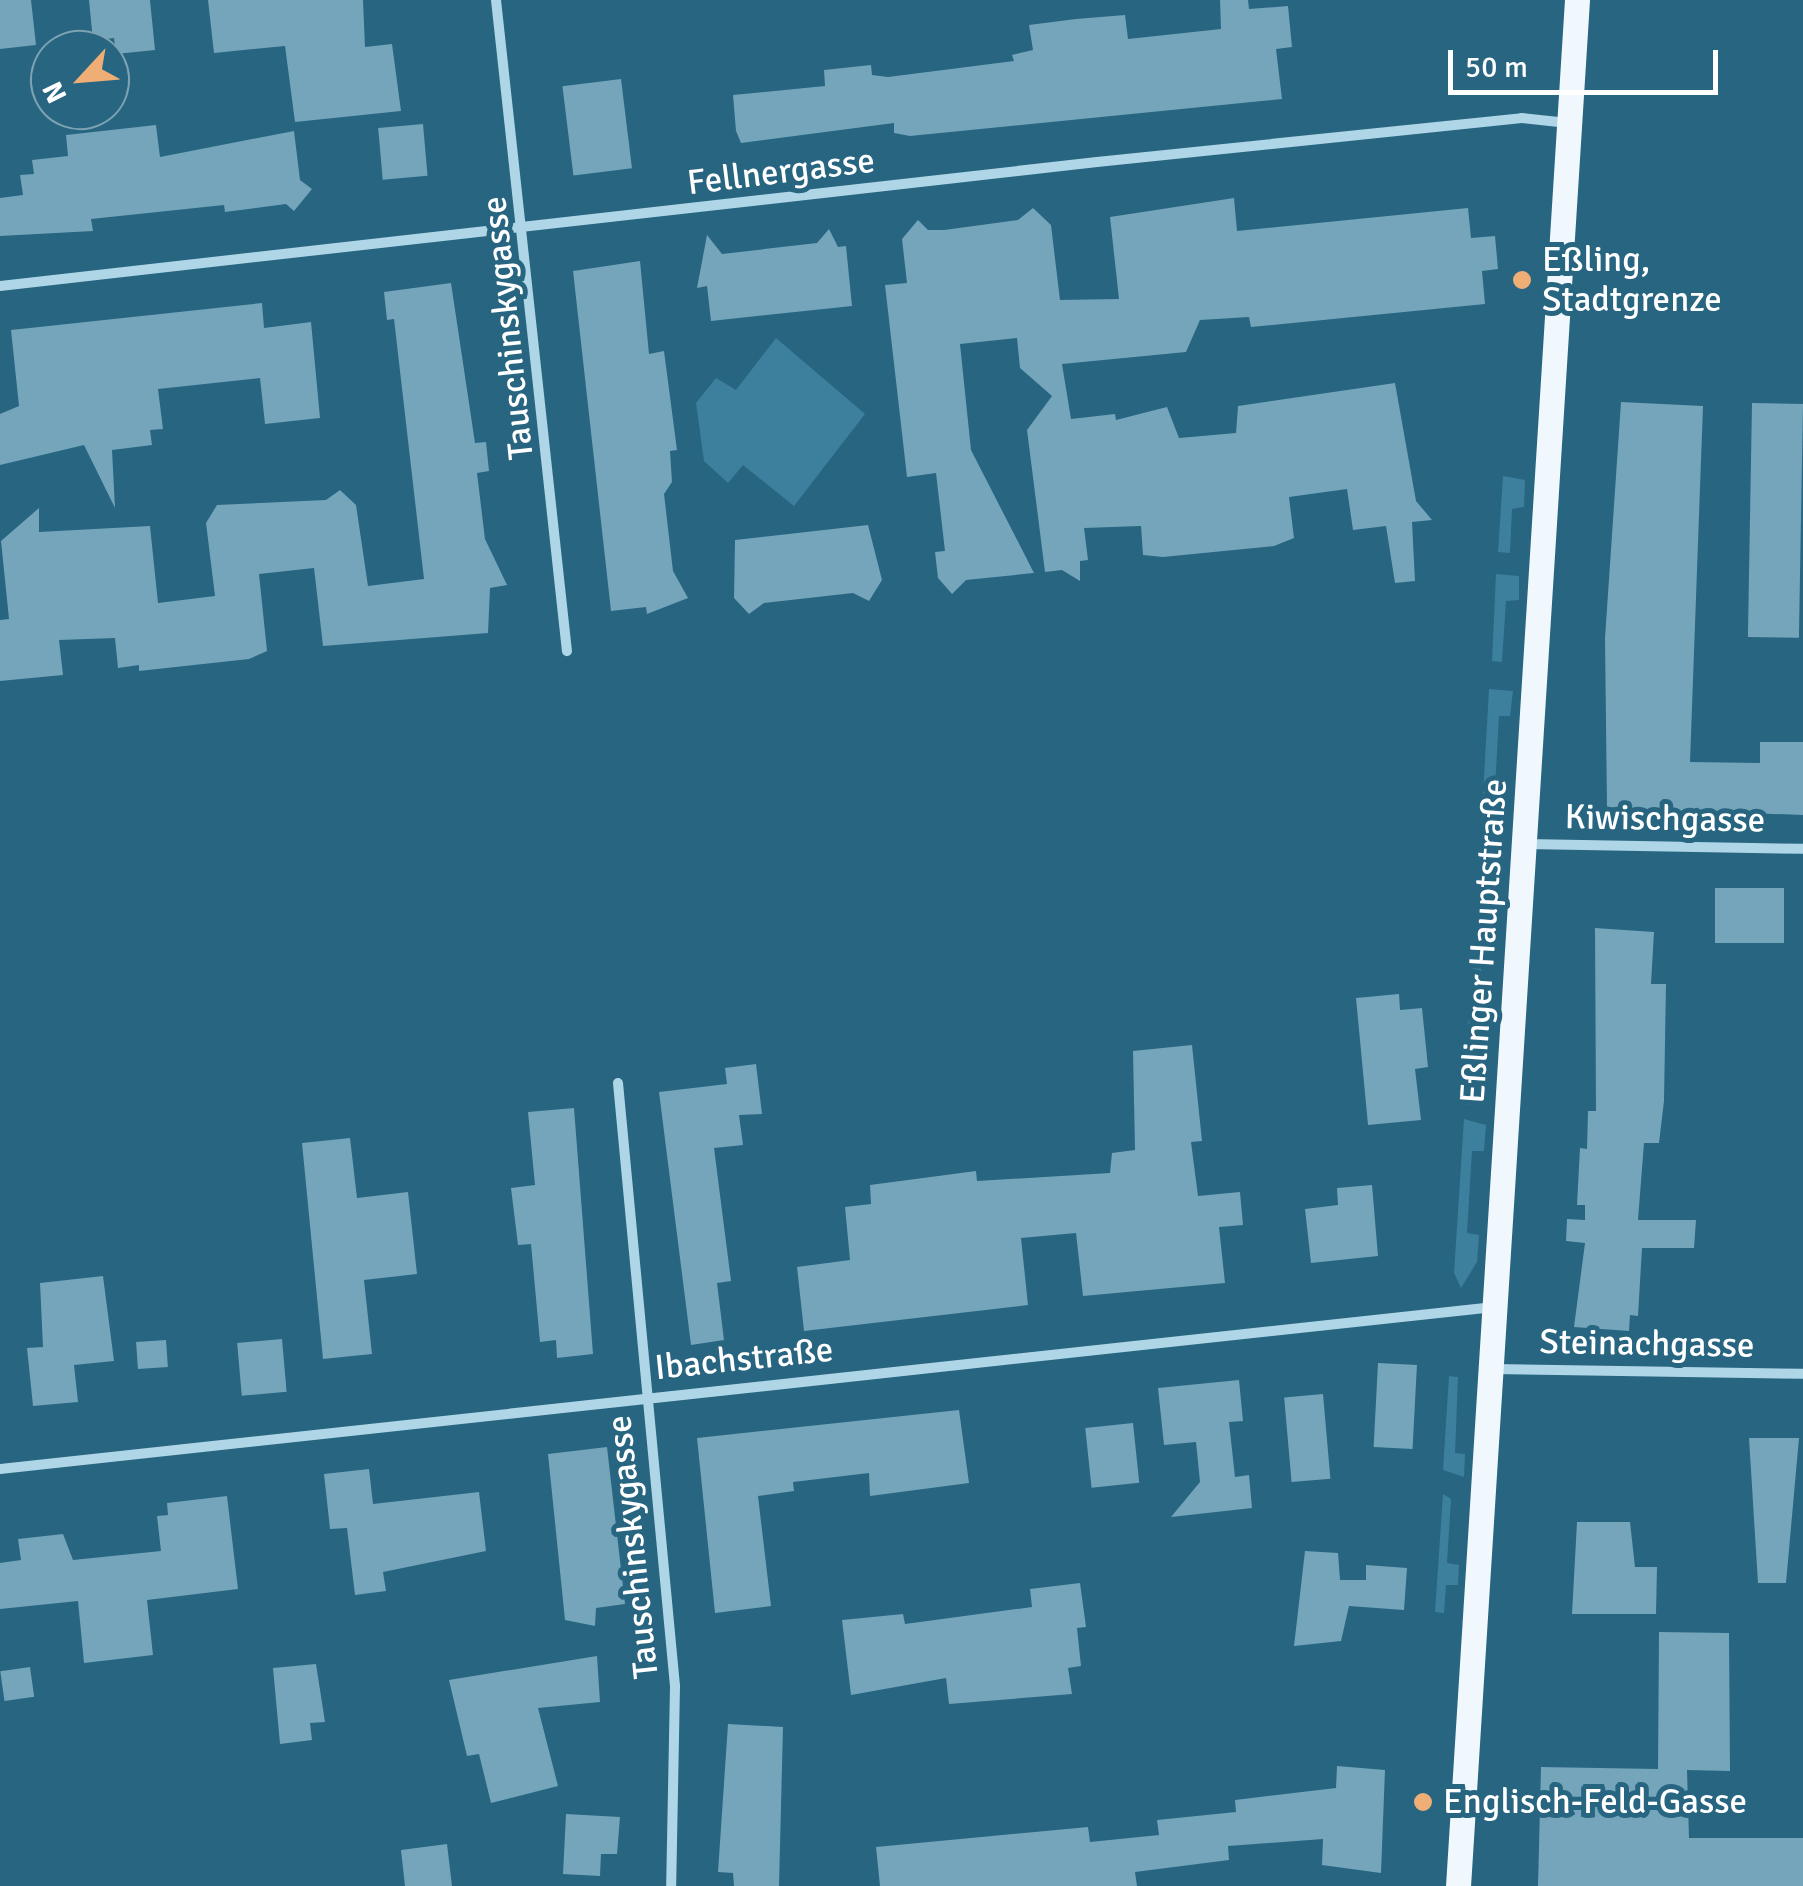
<!DOCTYPE html>
<meta charset="utf-8">
<style>
body{margin:0}
#map{position:relative;width:1803px;height:1886px;overflow:hidden;background:#276581;font-family:Signika,sans-serif}
div>[style]{position:absolute}
[style*='--x']{left:calc(var(--x)*1px);top:calc(var(--y)*1px);width:calc(var(--w)*1px);rotate:calc(var(--a)*1deg)}
.green>*{inset:0;background:#3c809e}
.building>*{inset:0;background:#74a5bb;transform-origin:0 0}
.street>*{height:10px;margin:-5px;padding:0 5px;transform-origin:5px;border-radius:5px;background:#afd6e6}
.primary>*{height:25px;margin:-12.5px;padding:0 12.5px;transform-origin:12.5px;border-radius:12.5px;background:#f0f8fd}
.dots>*{width:28px;height:28px;translate:-50% -50%;box-sizing:border-box;border:5px solid #276581;border-radius:50%}
span{translate:-50% -50%;white-space:nowrap;text-align:center;line-height:1.15;-webkit-text-stroke:10px #276581;paint-order:stroke}
.street-label{font-size:35px;color:#fff}
.poi-label{font-size:35px;color:#fff}
.left{translate:0 -50%;text-align:left}
.north{position:absolute;left:30px;top:30px;width:100px;height:100px;box-sizing:border-box;background:#276581;border:2px solid #7da3b3;border-radius:50%;rotate:244deg;font-size:28px;font-weight:700;line-height:40px;text-align:center;color:#fff}
.north::after{content:'';display:block;margin:auto;width:35px;height:45px;background:#eeae75;clip-path:polygon(50% 0,100% 100%,50% 72%,0 100%)}
.scale{position:absolute;left:1448px;top:50px;width:270px;height:45px;box-sizing:border-box;border:5px solid #fff;border-top:0;padding-left:12px;font-size:30px;line-height:35px;white-space:nowrap;color:#fff;-webkit-text-stroke:8px #276581;paint-order:stroke}
</style>
<div id="map">
<div class="green">
<i style="clip-path:polygon(776px 338px,865px 414px,794px 506px,743px 465px,728px 483px,704px 461px,696px 403px,716px 378px,736px 390px)"></i>
<i style="clip-path:polygon(1503px 476px,1525px 480px,1524px 507px,1512px 509px,1510px 553px,1498px 552px)"></i>
<i style="clip-path:polygon(1496px 574px,1519px 576px,1519px 600px,1506px 601px,1502px 662px,1492px 661px)"></i>
<i style="clip-path:polygon(1489px 689px,1513px 691px,1510px 716px,1499px 716px,1494px 805px,1505px 806px,1504px 833px,1481px 831px)"></i>
<i style="clip-path:polygon(1480px 849px,1489px 849px,1486px 909px,1497px 910px,1495px 935px,1483px 934px,1480px 991px,1471px 991px)"></i>
<i style="clip-path:polygon(1469px 1008px,1490px 1021px,1489px 1045px,1477px 1046px,1474px 1105px,1465px 1105px)"></i>
<i style="clip-path:polygon(1464px 1119px,1486px 1125px,1484px 1151px,1472px 1151px,1467px 1233px,1479px 1235px,1477px 1262px,1461px 1288px,1454px 1273px)"></i>
<i style="clip-path:polygon(1449px 1376px,1458px 1377px,1455px 1453px,1465px 1454px,1464px 1477px,1443px 1470px)"></i>
<i style="clip-path:polygon(1443px 1494px,1451px 1499px,1447px 1563px,1459px 1565px,1458px 1585px,1446px 1585px,1444px 1613px,1435px 1612px)"></i>
</div>
<div class="building">
<i style="clip-path:polygon(0 0,31px 0,36px 45px,0 49px)"></i>
<i style="clip-path:polygon(89px 0,150px 0,155px 50px,116px 54px,114px 38px,93px 41px)"></i>
<i style="clip-path:polygon(208px 0,363px 0,365px 47px,392px 44px,401px 111px,295px 122px,285px 46px,214px 53px)"></i>
<i style="clip-path:polygon(1220px 0,1248px 0,1249px 9px,1288px 6px,1292px 47px,1276px 49px,1282px 99px,910px 136px,894px 133px,894px 123px,741px 143px,736px 131px,733px 95px,825px 86px,824px 70px,871px 65px,872px 75px,888px 77px,1014px 61px,1012px 55px,1033px 50px,1029px 25px,1076px 19px,1125px 15px,1128px 39px,1221px 29px)"></i>
<i style="left:621px;top:79px;width:90px;height:59px;rotate:83deg"></i>
<i style="left:423px;top:124px;width:52px;height:45px;rotate:85deg"></i>
<i style="clip-path:polygon(156px 125px,160px 157px,294px 131px,300px 180px,312px 189px,294px 211px,286px 204px,225px 212px,224px 205px,91px 219px,93px 231px,0 236px,0 198px,23px 195px,20px 175px,34px 174px,32px 160px,68px 156px,66px 135px)"></i>
<i style="clip-path:polygon(1234px 198px,1237px 231px,1468px 208px,1471px 238px,1495px 236px,1498px 269px,1482px 271px,1485px 304px,1251px 327px,1249px 317px,1200px 320px,1186px 352px,1062px 364px,1071px 419px,1115px 414px,1116px 420px,1167px 407px,1179px 438px,1236px 433px,1238px 406px,1395px 383px,1416px 501px,1432px 520px,1412px 522px,1415px 581px,1395px 583px,1386px 526px,1353px 530px,1347px 489px,1289px 497px,1294px 538px,1274px 546px,1163px 557px,1143px 555px,1141px 526px,1084px 528px,1088px 560px,1080px 561px,1080px 581px,1062px 570px,1045px 572px,1027px 430px,1052px 396px,1020px 368px,1017px 338px,960px 344px,971px 450px,1034px 573px,966px 580px,952px 594px,938px 578px,935px 552px,945px 551px,936px 473px,907px 477px,885px 285px,907px 283px,902px 239px,918px 220px,928px 230px,944px 230px,1018px 220px,1033px 208px,1051px 225px,1060px 300px,1119px 299px,1110px 217px)"></i>
<i style="clip-path:polygon(829px 229px,838px 247px,846px 246px,852px 306px,711px 321px,707px 286px,697px 288px,707px 235px,722px 254px,817px 243px)"></i>
<i style="clip-path:polygon(640px 261px,649px 354px,664px 351px,677px 450px,670px 451px,672px 482px,664px 494px,673px 571px,688px 598px,647px 614px,646px 607px,611px 611px,573px 271px)"></i>
<i style="clip-path:polygon(451px 283px,475px 443px,486px 442px,489px 471px,477px 473px,485px 539px,507px 585px,490px 588px,488px 633px,323px 646px,314px 568px,259px 574px,267px 651px,249px 659px,139px 671px,139px 665px,118px 668px,115px 638px,59px 640px,63px 675px,0 681px,0 620px,9px 619px,1px 541px,39px 508px,39px 532px,150px 526px,158px 603px,215px 596px,206px 523px,217px 505px,326px 500px,340px 490px,356px 505px,368px 586px,424px 579px,394px 319px,387px 320px,384px 292px)"></i>
<i style="clip-path:polygon(262px 303px,264px 328px,311px 322px,320px 418px,265px 424px,260px 378px,158px 389px,163px 429px,150px 430px,152px 445px,112px 450px,115px 508px,84px 445px,0 465px,0 414px,19px 406px,11px 330px)"></i>
<i style="clip-path:polygon(1621px 402px,1703px 406px,1690px 762px,1760px 763px,1760px 742px,1803px 742px,1803px 815px,1607px 808px,1605px 638px)"></i>
<i style="left:1752px;top:403px;width:51px;height:234px;rotate:1deg"></i>
<i style="clip-path:polygon(868px 525px,882px 580px,869px 601px,853px 593px,764px 603px,749px 614px,734px 598px,735px 540px)"></i>
<i style="left:1715px;top:888px;width:69px;height:55px"></i>
<i style="clip-path:polygon(1595px 928px,1654px 932px,1651px 984px,1666px 984px,1664px 1101px,1659px 1143px,1644px 1143px,1638px 1220px,1696px 1220px,1694px 1248px,1642px 1248px,1638px 1316px,1630px 1315px,1629px 1331px,1574px 1327px,1585px 1243px,1566px 1241px,1567px 1219px,1585px 1220px,1585px 1205px,1577px 1205px,1580px 1148px,1587px 1149px,1588px 1111px,1596px 1111px)"></i>
<i style="clip-path:polygon(1399px 994px,1400px 1010px,1422px 1008px,1428px 1067px,1415px 1069px,1421px 1120px,1368px 1125px,1356px 998px)"></i>
<i style="clip-path:polygon(1192px 1045px,1202px 1141px,1191px 1142px,1198px 1196px,1240px 1192px,1243px 1225px,1219px 1227px,1225px 1283px,1083px 1296px,1076px 1233px,1021px 1238px,1028px 1305px,804px 1331px,797px 1267px,850px 1260px,845px 1207px,871px 1204px,870px 1185px,976px 1171px,977px 1181px,1110px 1173px,1112px 1153px,1135px 1150px,1133px 1051px)"></i>
<i style="clip-path:polygon(756px 1064px,762px 1114px,739px 1115px,743px 1145px,714px 1148px,731px 1281px,717px 1283px,724px 1340px,691px 1345px,659px 1092px,727px 1084px,725px 1068px)"></i>
<i style="clip-path:polygon(574px 1108px,593px 1354px,557px 1358px,556px 1340px,540px 1342px,531px 1244px,518px 1245px,511px 1188px,535px 1185px,528px 1112px)"></i>
<i style="clip-path:polygon(350px 1138px,357px 1198px,408px 1192px,417px 1274px,364px 1280px,372px 1354px,323px 1359px,302px 1143px)"></i>
<i style="clip-path:polygon(1372px 1185px,1378px 1256px,1311px 1263px,1305px 1209px,1338px 1205px,1337px 1188px)"></i>
<i style="clip-path:polygon(103px 1276px,114px 1361px,74px 1365px,78px 1402px,33px 1406px,27px 1348px,43px 1347px,40px 1283px)"></i>
<i style="left:282px;top:1339px;width:53px;height:45px;rotate:85deg"></i>
<i style="left:166px;top:1340px;width:27px;height:30px;rotate:86deg"></i>
<i style="left:1378px;top:1363px;width:39px;height:84px;rotate:3deg"></i>
<i style="clip-path:polygon(1239px 1380px,1243px 1421px,1229px 1422px,1235px 1477px,1249px 1475px,1252px 1508px,1171px 1517px,1200px 1482px,1196px 1442px,1164px 1445px,1158px 1388px)"></i>
<i style="left:1323px;top:1394px;width:85px;height:39px;rotate:85deg"></i>
<i style="clip-path:polygon(959px 1410px,969px 1483px,870px 1496px,869px 1473px,793px 1482px,794px 1491px,758px 1496px,771px 1606px,715px 1613px,697px 1438px)"></i>
<i style="left:1133px;top:1423px;width:60px;height:48px;rotate:84deg"></i>
<i style="clip-path:polygon(1749px 1438px,1799px 1438px,1786px 1583px,1758px 1583px)"></i>
<i style="clip-path:polygon(607px 1447px,625px 1604px,596px 1608px,595px 1626px,565px 1620px,548px 1454px)"></i>
<i style="clip-path:polygon(369px 1469px,373px 1504px,479px 1492px,486px 1551px,383px 1572px,386px 1591px,355px 1595px,347px 1528px,330px 1529px,324px 1474px)"></i>
<i style="clip-path:polygon(227px 1496px,238px 1589px,147px 1600px,153px 1655px,84px 1663px,78px 1601px,0 1609px,0 1563px,21px 1560px,18px 1539px,63px 1534px,73px 1560px,161px 1551px,157px 1516px,168px 1515px,167px 1503px)"></i>
<i style="clip-path:polygon(1577px 1522px,1630px 1522px,1635px 1567px,1657px 1567px,1656px 1614px,1572px 1614px)"></i>
<i style="clip-path:polygon(1305px 1551px,1338px 1553px,1340px 1580px,1366px 1580px,1366px 1565px,1407px 1568px,1404px 1610px,1349px 1606px,1341px 1641px,1294px 1646px)"></i>
<i style="clip-path:polygon(1080px 1583px,1086px 1627px,1077px 1628px,1081px 1666px,1068px 1668px,1072px 1694px,949px 1704px,946px 1678px,851px 1695px,842px 1620px,903px 1614px,905px 1624px,1032px 1607px,1030px 1589px)"></i>
<i style="clip-path:polygon(1659px 1632px,1729px 1633px,1730px 1771px,1687px 1770px,1689px 1838px,1803px 1838px,1803px 1886px,1538px 1886px,1541px 1767px,1658px 1769px)"></i>
<i style="clip-path:polygon(597px 1656px,600px 1702px,538px 1708px,558px 1786px,491px 1803px,479px 1754px,467px 1756px,449px 1680px)"></i>
<i style="clip-path:polygon(316px 1664px,325px 1722px,310px 1723px,312px 1740px,280px 1744px,273px 1668px)"></i>
<i style="left:30px;top:1667px;width:30px;height:30px;rotate:82deg"></i>
<i style="clip-path:polygon(728px 1724px,783px 1727px,779px 1886px,734px 1886px,733px 1873px,718px 1872px)"></i>
<i style="clip-path:polygon(1337px 1766px,1385px 1770px,1381px 1873px,1322px 1865px,1323px 1839px,1228px 1846px,1229px 1860px,1135px 1872px,1137px 1886px,880px 1886px,876px 1847px,1088px 1827px,1090px 1842px,1159px 1835px,1157px 1820px,1236px 1812px,1235px 1800px,1336px 1788px)"></i>
<i style="clip-path:polygon(566px 1814px,620px 1817px,617px 1854px,601px 1854px,600px 1876px,563px 1874px)"></i>
<i style="clip-path:polygon(447px 1844px,452px 1886px,405px 1886px,401px 1850px)"></i>
</div>
<div class="street">
<i style="--x:496;--y:0;--w:655;--a:83.78"></i>
<i style="--x:0;--y:286;--w:1104;--a:-6.45"></i>
<i style="--x:1097;--y:162;--w:427;--a:-5.9"></i>
<i style="--x:1522;--y:118;--w:46;--a:6.2"></i>
<i style="--x:1526;--y:844;--w:277;--a:1"></i>
<i style="--x:618;--y:1083;--w:606;--a:84.6"></i>
<i style="--x:675;--y:1686;--w:200;--a:91.1"></i>
<i style="--x:1494;--y:1369;--w:309;--a:0.9"></i>
<i style="--x:0;--y:1469;--w:1503;--a:-6.19"></i>
</div>
<div class="primary">
<i style="--x:1458;--y:1886;--w:1890;--a:-86.39"></i>
</div>
<div class="dots">
<i style="left:1522px;top:280px;background:#eeae75"></i>
<i style="left:1423px;top:1802px;background:#eeae75"></i>
</div>
<div class="street-label">
<span style="left:781px;top:172px;rotate:-7deg">Fellnergasse</span>
<span style="left:508px;top:328px;rotate:-96deg">Tauschinskygasse</span>
<span style="left:1665px;top:819px;rotate:1deg">Kiwischgasse</span>
<span style="left:1484px;top:941px;rotate:-86deg">Eßlinger Hauptstraße</span>
<span style="left:1647px;top:1344px;rotate:1deg">Steinachgasse</span>
<span style="left:744px;top:1359px;rotate:-6deg">Ibachstraße</span>
<span style="left:633px;top:1547px;rotate:-96deg">Tauschinskygasse</span>
</div>
<div class="poi-label">
<span class="left" style="left:1542px;top:280px">Eßling,<br>Stadtgrenze</span>
<span class="left" style="left:1443px;top:1802px">Englisch-Feld-Gasse</span>
</div>
<div class="north">N</div>
<div class="scale">50 m</div>
</div>
